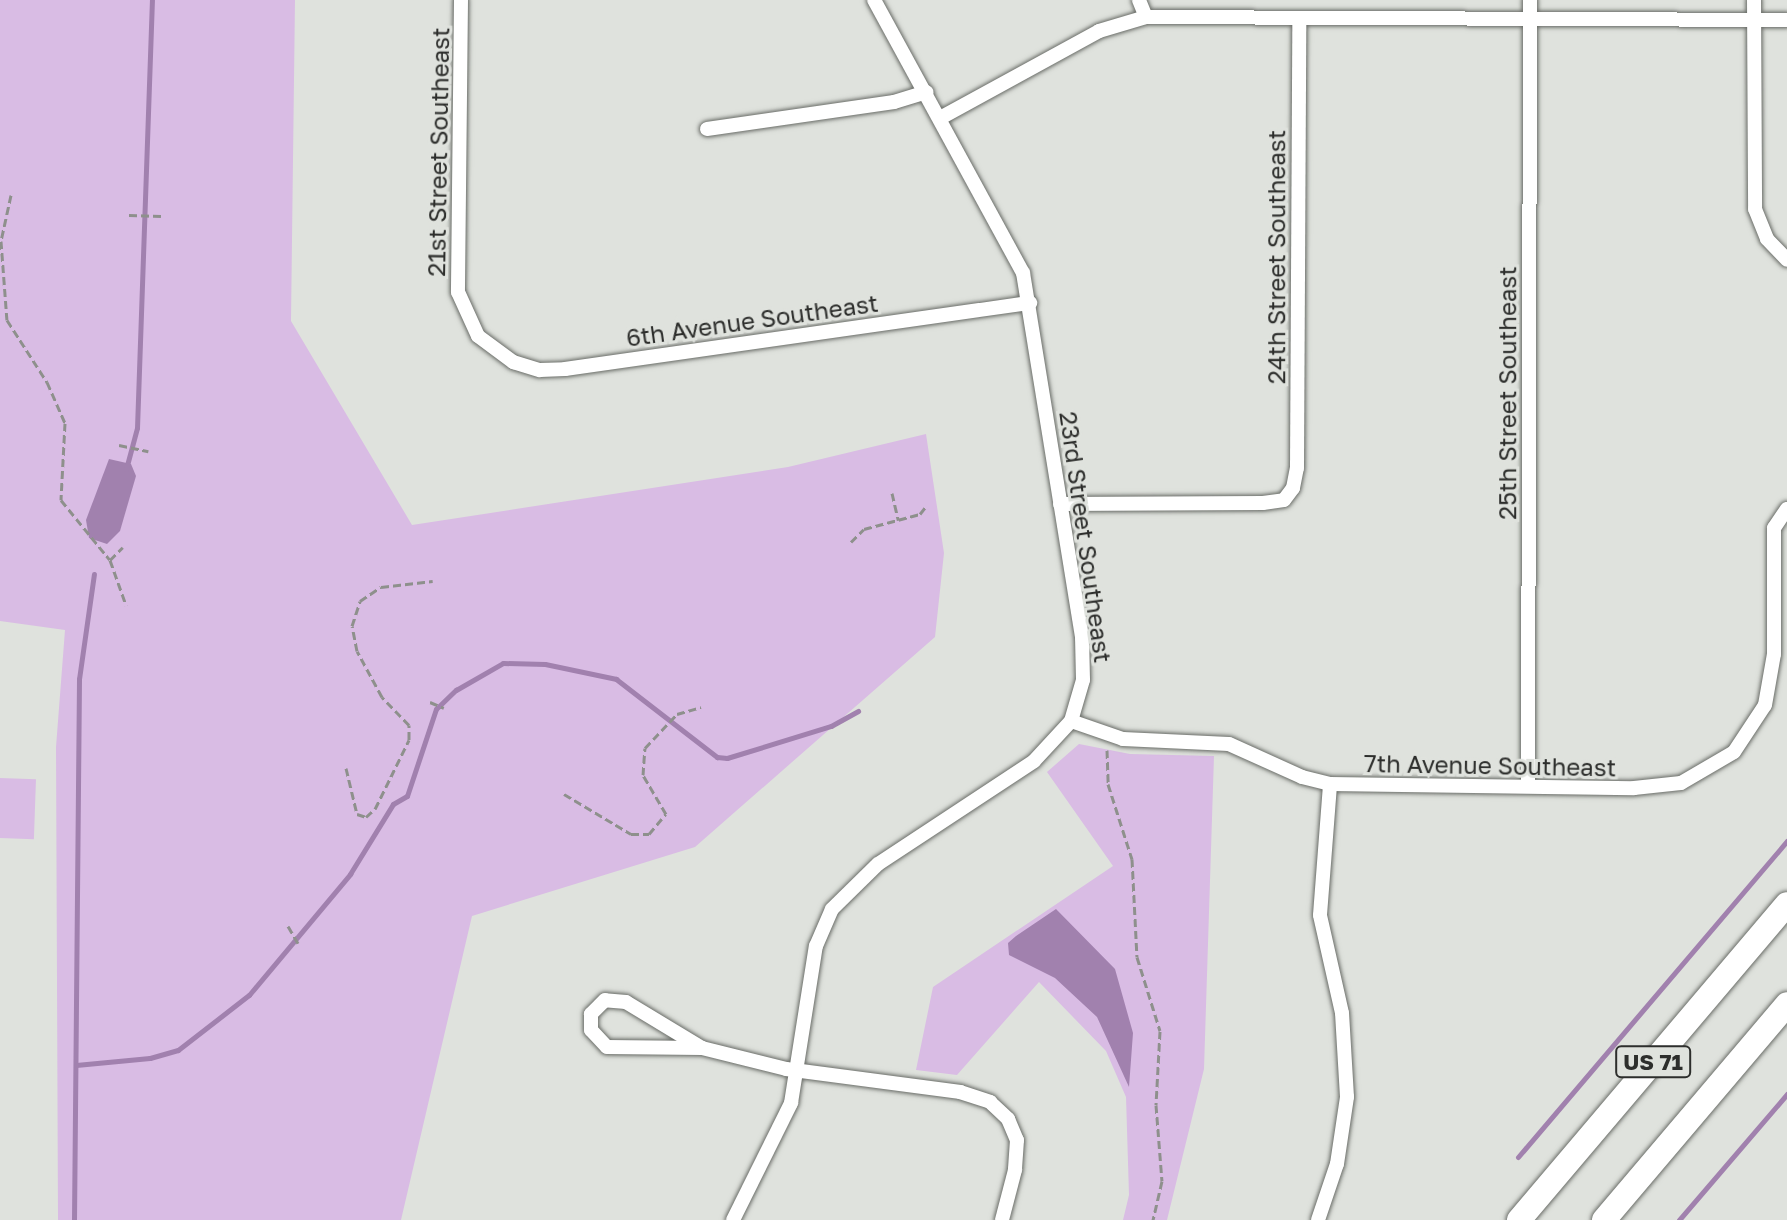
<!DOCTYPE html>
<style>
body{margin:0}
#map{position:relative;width:1787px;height:1220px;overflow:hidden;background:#dfe2dd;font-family:"Golos Text",sans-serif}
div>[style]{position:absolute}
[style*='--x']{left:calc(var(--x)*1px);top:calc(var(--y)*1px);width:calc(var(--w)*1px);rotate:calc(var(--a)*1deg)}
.green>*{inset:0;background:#d9bce4;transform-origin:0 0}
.water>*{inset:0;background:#a181ae}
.stream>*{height:5px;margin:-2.5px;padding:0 2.5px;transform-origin:2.5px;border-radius:2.5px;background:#a181ae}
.path>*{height:3px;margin-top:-1.5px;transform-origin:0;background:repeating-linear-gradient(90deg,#8e908c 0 8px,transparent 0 12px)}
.roads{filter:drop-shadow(0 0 2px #696c67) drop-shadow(0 0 2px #696c67)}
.minor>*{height:14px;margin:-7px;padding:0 7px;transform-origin:7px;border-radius:7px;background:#fff}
.motorway>*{height:24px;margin:-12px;padding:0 12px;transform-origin:12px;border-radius:12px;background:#fff}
span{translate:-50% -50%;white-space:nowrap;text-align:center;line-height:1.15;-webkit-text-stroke:6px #dfe2dd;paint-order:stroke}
.shield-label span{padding:2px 6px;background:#dfe2dd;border:2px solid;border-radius:6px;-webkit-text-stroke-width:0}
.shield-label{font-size:22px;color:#2d2e2c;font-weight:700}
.street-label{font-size:24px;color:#2d2e2c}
</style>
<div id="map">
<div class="green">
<i style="clip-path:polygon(0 0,295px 0,291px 321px,412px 525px,788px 467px,926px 434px,944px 553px,935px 637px,695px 847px,472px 916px,401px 1220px,58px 1220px,56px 747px,65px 630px,0 621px)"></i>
<i style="clip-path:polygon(1079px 744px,1130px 754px,1214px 756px,1204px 1069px,1167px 1220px,1123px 1220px,1129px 1195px,1126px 1097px,1106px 1051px,1039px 982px,957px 1075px,916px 1070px,933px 987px,1113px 866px,1047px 772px)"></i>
<i style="left:0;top:778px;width:36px;height:60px;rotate:2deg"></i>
</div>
<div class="water">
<i style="clip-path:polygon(109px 459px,131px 464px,136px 476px,120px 531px,107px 544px,89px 538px,86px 520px)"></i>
<i style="clip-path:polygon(1056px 909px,1115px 969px,1133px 1033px,1129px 1087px,1097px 1017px,1055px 978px,1009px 955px,1008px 943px,1016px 936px)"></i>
</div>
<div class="stream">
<i style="--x:126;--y:469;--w:42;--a:-75"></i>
<i style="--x:137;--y:428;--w:428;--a:-88"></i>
<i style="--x:76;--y:1065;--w:74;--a:-5.4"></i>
<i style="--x:150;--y:1058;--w:29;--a:-16"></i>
<i style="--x:178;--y:1050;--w:90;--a:-37.8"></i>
<i style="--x:249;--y:995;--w:158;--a:-50.1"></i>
<i style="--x:350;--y:874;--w:82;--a:-58.4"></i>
<i style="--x:393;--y:804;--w:16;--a:-30"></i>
<i style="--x:407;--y:796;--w:92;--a:-71.6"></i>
<i style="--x:436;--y:709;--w:28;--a:-44"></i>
<i style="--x:456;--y:690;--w:54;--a:-29.9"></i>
<i style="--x:503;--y:663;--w:42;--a:1.4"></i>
<i style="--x:545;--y:664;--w:73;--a:11.9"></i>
<i style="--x:616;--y:679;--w:128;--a:37.7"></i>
<i style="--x:717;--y:757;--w:10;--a:6"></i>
<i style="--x:727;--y:758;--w:109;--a:-17.1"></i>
<i style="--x:831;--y:726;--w:31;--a:-29"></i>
<i style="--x:1518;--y:1157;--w:415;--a:-49.6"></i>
<i style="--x:74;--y:1220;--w:541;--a:-89.47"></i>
<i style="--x:79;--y:679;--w:106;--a:-81.9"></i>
<i style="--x:1679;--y:1220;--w:166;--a:-49.4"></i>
</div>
<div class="path">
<i style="--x:11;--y:195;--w:47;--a:102.3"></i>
<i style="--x:1;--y:241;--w:79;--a:85.7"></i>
<i style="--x:7;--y:320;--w:74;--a:57.2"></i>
<i style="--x:47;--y:382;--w:45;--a:66.3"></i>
<i style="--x:65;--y:423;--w:77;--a:93"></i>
<i style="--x:61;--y:500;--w:77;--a:50.8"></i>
<i style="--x:110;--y:560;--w:48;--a:70.4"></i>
<i style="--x:129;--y:215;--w:32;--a:2"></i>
<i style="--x:119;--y:445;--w:30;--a:12"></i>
<i style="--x:892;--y:493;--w:28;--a:77"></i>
<i style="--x:851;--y:542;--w:18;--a:-45"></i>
<i style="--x:864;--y:529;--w:58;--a:-15"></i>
<i style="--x:920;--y:514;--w:11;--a:-52"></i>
<i style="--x:110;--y:560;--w:18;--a:-45"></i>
<i style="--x:430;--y:702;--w:15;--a:23"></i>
<i style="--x:1107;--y:750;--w:34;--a:88"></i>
<i style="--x:1108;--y:784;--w:79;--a:72.3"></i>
<i style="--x:1132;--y:859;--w:98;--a:87.1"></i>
<i style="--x:1137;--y:957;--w:77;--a:72.7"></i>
<i style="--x:1160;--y:1031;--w:74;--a:93.1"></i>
<i style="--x:1156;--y:1105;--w:76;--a:85.5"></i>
<i style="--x:1162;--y:1181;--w:40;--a:103"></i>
<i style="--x:346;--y:768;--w:47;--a:76.6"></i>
<i style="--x:357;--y:814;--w:9;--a:18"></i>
<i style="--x:366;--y:817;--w:12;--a:-42"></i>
<i style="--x:375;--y:809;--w:77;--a:-63.8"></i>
<i style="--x:409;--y:740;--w:15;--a:-90"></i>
<i style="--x:409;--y:725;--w:39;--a:-134"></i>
<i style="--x:382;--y:697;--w:52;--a:-118.5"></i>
<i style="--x:357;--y:651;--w:25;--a:-101"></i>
<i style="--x:352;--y:626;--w:26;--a:-72"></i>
<i style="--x:360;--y:601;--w:25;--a:-34"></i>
<i style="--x:381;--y:587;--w:52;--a:-6.6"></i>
<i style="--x:564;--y:794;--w:78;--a:30.8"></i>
<i style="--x:631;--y:834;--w:18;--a:0"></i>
<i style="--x:649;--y:834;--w:26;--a:-50"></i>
<i style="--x:666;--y:814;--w:45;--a:-120.5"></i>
<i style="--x:643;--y:775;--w:27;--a:-86"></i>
<i style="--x:645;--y:748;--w:47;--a:-46.7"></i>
<i style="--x:677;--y:714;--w:25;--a:-16"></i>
<i style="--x:288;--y:926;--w:20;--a:60"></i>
</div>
<div class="roads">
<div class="minor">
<i style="--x:461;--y:0;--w:292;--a:90.6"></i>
<i style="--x:458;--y:292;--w:48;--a:65.6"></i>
<i style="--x:478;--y:336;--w:44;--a:36.6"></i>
<i style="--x:513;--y:362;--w:28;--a:17"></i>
<i style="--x:540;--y:370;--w:25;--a:-2"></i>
<i style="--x:565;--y:369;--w:470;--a:-8.1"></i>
<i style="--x:1139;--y:0;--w:18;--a:68"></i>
<i style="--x:1754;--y:0;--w:209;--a:89.7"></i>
<i style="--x:1755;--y:209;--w:32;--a:68"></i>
<i style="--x:1767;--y:239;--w:29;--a:46"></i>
<i style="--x:942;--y:117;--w:179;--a:-28.7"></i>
<i style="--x:1099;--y:31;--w:49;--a:-16.6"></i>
<i style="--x:1146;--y:17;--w:641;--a:0.27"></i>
<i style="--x:707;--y:129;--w:189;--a:-8.2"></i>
<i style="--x:894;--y:102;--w:34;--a:-17"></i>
<i style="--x:1060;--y:504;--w:203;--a:-0.3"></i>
<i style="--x:1263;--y:503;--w:21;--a:-8"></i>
<i style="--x:1284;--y:500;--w:15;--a:-53"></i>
<i style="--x:1293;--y:488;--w:20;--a:-79"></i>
<i style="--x:1297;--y:468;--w:450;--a:-89.7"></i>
<i style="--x:1071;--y:721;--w:55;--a:19.1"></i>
<i style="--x:1123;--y:739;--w:106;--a:2.7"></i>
<i style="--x:1229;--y:744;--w:80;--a:24.3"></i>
<i style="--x:1302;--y:777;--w:29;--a:14"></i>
<i style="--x:1330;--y:784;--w:304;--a:0.8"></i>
<i style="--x:1634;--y:788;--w:47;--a:-6.1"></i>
<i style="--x:1681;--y:783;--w:61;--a:-30.3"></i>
<i style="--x:1734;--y:752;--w:56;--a:-56.6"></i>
<i style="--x:1765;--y:705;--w:52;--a:-80"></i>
<i style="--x:1774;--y:654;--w:126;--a:-90"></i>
<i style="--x:1774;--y:528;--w:23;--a:-56"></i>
<i style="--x:1528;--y:786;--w:786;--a:-89.85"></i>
<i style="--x:702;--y:1048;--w:89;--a:-148.8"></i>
<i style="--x:626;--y:1002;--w:21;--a:-175"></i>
<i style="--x:605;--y:1000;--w:20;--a:135"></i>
<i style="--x:591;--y:1014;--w:16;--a:90"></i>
<i style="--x:591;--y:1030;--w:23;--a:47"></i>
<i style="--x:607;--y:1047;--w:95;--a:0.6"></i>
<i style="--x:702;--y:1048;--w:87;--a:14"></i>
<i style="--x:786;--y:1069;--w:176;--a:7.5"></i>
<i style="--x:960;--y:1092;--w:32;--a:18"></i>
<i style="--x:990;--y:1102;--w:25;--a:43"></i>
<i style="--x:1008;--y:1119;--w:23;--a:67"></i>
<i style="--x:1017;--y:1140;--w:30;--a:94"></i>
<i style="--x:1015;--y:1170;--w:52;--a:104.6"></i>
<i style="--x:733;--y:1220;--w:131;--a:-63.6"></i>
<i style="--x:791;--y:1103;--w:159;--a:-81"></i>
<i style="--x:816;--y:946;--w:40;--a:-66.6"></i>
<i style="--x:832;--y:909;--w:64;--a:-44.4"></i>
<i style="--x:878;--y:864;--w:187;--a:-33.4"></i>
<i style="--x:1034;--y:761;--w:54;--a:-47.2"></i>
<i style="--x:1071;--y:721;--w:43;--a:-73.7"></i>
<i style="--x:1083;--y:680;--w:43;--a:-91.3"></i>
<i style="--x:1082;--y:637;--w:369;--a:-99.2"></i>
<i style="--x:1023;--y:273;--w:311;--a:-118.6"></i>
<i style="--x:1318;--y:1220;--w:59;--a:-71.3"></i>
<i style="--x:1337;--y:1164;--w:68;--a:-81.5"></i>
<i style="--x:1347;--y:1097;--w:84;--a:-93.4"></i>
<i style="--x:1342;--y:1013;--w:100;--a:-102.7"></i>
<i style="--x:1320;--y:915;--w:131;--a:-85.6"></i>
</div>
<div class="motorway">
<i style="--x:1519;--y:1220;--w:414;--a:-49.7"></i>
<i style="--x:1604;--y:1220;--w:283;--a:-49.7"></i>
</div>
</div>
<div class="shield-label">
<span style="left:1653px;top:1062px">US 71</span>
</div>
<div class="street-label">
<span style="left:438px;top:152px;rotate:-89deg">21st Street Southeast</span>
<span style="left:1276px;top:257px;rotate:-90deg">24th Street Southeast</span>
<span style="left:752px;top:320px;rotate:-8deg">6th Avenue Southeast</span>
<span style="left:1507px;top:393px;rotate:-90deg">25th Street Southeast</span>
<span style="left:1086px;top:537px;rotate:82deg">23rd Street Southeast</span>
<span style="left:1490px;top:765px;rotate:1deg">7th Avenue Southeast</span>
</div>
</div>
